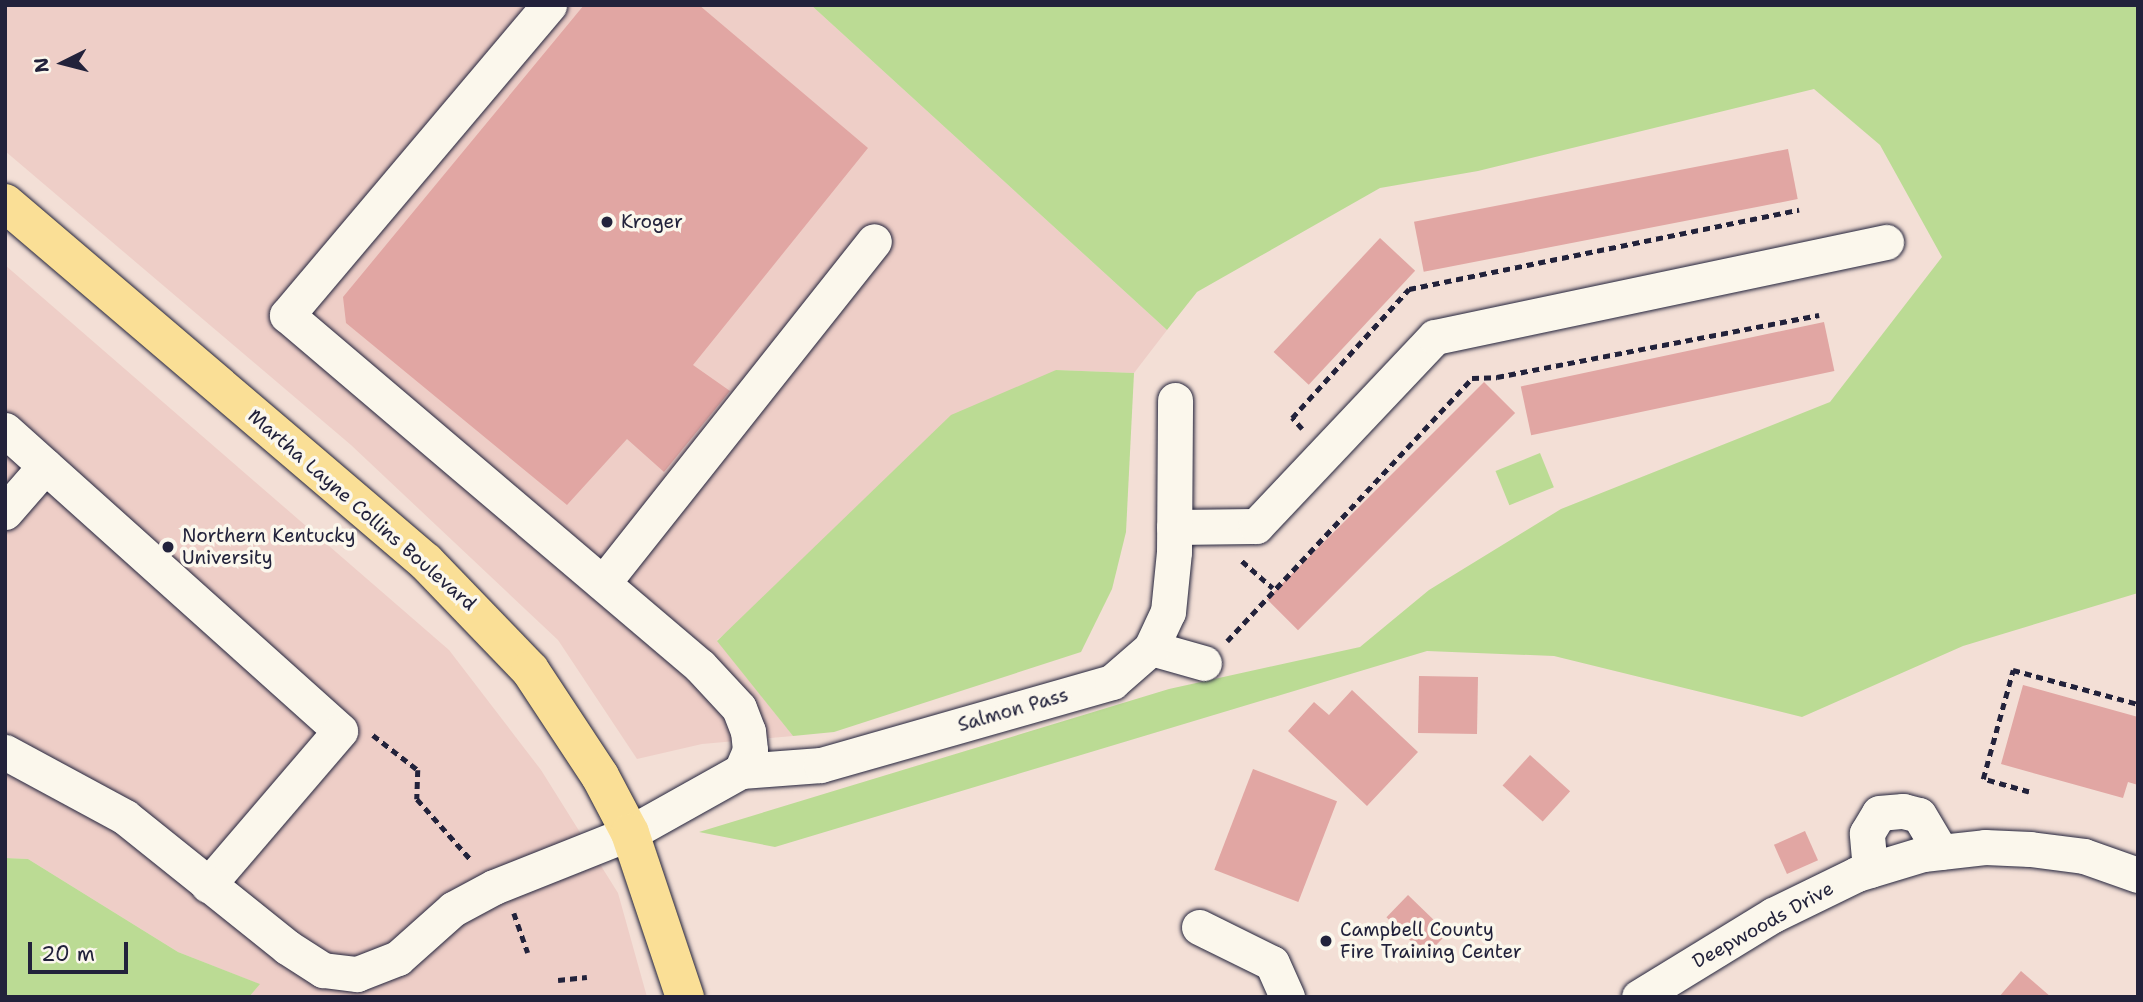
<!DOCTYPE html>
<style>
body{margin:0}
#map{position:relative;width:2143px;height:1002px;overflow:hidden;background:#f3dfd6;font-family:"Shantell Sans",sans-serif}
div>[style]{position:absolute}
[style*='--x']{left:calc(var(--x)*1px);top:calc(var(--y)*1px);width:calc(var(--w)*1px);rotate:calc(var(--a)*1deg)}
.built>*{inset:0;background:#eecec7}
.green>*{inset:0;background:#bbdb94;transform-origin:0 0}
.building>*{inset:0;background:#e1a6a3;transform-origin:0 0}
.path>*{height:4.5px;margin-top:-2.25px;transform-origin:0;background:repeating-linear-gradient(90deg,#22223b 0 7px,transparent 0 12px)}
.roads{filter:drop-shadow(0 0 2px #22223b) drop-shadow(0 0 2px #22223b)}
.minor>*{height:35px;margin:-17.5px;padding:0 17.5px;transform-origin:17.5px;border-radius:17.5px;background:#fbf7ec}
.major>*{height:38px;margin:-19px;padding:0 19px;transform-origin:19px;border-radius:19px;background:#fadf96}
.dots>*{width:19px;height:19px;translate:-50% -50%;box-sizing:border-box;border:4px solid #fbf7ec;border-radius:50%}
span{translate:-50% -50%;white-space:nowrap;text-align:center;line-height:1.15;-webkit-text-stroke:7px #fbf7ec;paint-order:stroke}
.poi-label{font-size:19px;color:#22223b}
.left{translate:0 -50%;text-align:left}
.street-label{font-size:19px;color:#22223b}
.frame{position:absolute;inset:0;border:7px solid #22223b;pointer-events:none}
.north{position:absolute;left:28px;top:28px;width:70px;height:70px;-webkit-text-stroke:5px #fbf7ec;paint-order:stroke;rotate:264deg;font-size:19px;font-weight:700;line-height:28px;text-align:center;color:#22223b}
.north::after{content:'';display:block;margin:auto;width:24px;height:32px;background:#22223b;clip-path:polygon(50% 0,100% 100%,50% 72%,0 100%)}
.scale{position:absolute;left:28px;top:942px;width:100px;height:32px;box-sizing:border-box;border:4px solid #22223b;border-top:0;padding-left:9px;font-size:21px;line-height:24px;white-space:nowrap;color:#22223b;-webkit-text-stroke:5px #fbf7ec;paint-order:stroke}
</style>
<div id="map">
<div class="built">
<i style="clip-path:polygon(5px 5px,811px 5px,1167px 330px,1134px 373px,1056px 370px,717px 640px,793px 736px,702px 744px,637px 759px,558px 640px,351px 445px,5px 151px)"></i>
<i style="clip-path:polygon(5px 265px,449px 650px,541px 770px,618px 893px,647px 997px,249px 997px,259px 984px,178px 952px,28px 859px,5px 858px)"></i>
</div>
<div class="green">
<i style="clip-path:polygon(811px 5px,2138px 5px,2138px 593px,1963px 646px,1802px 717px,1554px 656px,1427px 651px,775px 847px,699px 832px,1169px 689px,1360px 647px,1429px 590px,1561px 509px,1830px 402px,1942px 257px,1880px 145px,1814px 89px,1478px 171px,1380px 188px,1197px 292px,1167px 330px)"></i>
<i style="clip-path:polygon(1056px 370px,1134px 373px,1126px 532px,1112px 589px,1081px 652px,834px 732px,793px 736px,717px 641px,951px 415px)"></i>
<i style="left:1540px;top:453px;width:37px;height:48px;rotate:68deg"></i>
<i style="clip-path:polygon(5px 858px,28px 859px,178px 952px,260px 984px,249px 997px,5px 997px)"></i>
</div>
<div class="building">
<i style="clip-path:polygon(584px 5px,699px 5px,868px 148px,693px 365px,730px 391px,664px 472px,627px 439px,567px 505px,346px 323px,343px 297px)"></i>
<i style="left:1788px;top:149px;width:51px;height:381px;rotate:79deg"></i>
<i style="left:1380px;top:238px;width:48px;height:156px;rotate:43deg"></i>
<i style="left:1824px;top:322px;width:50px;height:310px;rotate:78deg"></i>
<i style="left:1484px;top:382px;width:44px;height:307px;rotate:45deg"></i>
<i style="left:1419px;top:676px;width:59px;height:57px;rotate:1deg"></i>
<i style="clip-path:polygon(2023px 685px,2138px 717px,2138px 785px,2128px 782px,2123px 798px,2001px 764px)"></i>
<i style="clip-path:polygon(1352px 690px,1418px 752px,1367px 806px,1288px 731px,1314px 702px,1329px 715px)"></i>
<i style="left:1530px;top:755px;width:54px;height:41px;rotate:42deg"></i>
<i style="left:1253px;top:769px;width:90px;height:108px;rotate:21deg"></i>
<i style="left:1805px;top:831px;width:32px;height:34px;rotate:66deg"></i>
<i style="left:1408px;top:895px;width:55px;height:31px;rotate:44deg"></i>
<i style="clip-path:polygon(2021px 971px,2051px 997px,1999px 997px)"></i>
</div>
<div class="path">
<i style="--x:1302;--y:429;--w:15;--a:-132"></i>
<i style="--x:1292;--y:418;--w:174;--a:-47.8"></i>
<i style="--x:1409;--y:289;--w:398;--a:-11.5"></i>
<i style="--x:1242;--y:561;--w:41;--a:41.1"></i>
<i style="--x:1227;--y:641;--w:359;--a:-47"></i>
<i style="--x:1472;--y:378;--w:25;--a:-2"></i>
<i style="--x:1497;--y:377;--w:328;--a:-10.9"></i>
<i style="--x:373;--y:735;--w:57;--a:37.9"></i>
<i style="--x:418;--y:770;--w:29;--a:92"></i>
<i style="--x:417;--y:799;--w:83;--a:48.4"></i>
<i style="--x:2029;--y:792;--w:48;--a:-164.2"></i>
<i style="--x:1983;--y:779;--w:113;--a:-74.6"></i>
<i style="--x:2013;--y:670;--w:130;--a:15.2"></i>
<i style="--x:514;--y:913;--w:42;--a:70.7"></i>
<i style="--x:558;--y:980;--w:29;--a:-6"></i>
</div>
<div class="roads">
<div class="minor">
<i style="--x:549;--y:5;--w:406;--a:130.2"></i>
<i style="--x:287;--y:315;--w:542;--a:40.36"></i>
<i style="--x:700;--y:666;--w:57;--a:47.1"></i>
<i style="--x:739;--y:708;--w:25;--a:69"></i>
<i style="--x:748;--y:731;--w:19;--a:84"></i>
<i style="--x:750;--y:750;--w:23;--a:113"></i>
<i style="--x:5;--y:430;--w:450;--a:41.9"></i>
<i style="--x:340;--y:731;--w:203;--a:130.6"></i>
<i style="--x:5;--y:512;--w:61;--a:-49"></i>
<i style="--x:1174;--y:527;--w:82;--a:-0.7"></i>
<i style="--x:1256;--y:526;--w:260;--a:-46.6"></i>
<i style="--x:1435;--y:337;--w:461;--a:-11.9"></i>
<i style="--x:603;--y:583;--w:436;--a:-51.6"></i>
<i style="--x:1151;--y:648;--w:55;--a:15.8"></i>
<i style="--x:5;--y:752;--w:136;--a:28.4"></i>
<i style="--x:125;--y:817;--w:208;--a:38.7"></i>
<i style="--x:287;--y:947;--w:43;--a:32.6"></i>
<i style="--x:323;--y:970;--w:34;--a:7"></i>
<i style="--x:357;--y:974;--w:44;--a:-21.3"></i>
<i style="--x:398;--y:958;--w:74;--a:-41.7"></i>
<i style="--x:453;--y:909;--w:47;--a:-28.2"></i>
<i style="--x:494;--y:887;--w:146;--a:-21.7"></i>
<i style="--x:630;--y:833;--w:127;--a:-29.2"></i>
<i style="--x:741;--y:771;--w:80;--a:-4.3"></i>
<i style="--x:821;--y:765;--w:303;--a:-15.9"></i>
<i style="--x:1112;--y:682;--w:52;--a:-41.1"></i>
<i style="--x:1151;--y:648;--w:40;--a:-65"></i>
<i style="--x:1168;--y:612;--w:60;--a:-84.3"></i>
<i style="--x:1174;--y:552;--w:152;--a:-89.6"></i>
<i style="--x:1870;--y:870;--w:37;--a:-95"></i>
<i style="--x:1867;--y:833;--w:23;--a:-59"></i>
<i style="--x:1879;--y:813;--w:24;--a:-5"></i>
<i style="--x:1903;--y:811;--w:16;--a:14"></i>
<i style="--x:1919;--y:815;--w:43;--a:59.3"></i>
<i style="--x:1199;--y:927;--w:81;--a:26.3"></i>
<i style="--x:1272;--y:963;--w:37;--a:66"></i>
<i style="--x:1639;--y:997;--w:157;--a:-31.5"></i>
<i style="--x:1773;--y:915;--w:93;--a:-26"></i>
<i style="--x:1857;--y:874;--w:69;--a:-16.9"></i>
<i style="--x:1923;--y:854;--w:62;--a:-6.4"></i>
<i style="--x:1985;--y:847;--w:45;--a:2.5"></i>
<i style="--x:2030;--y:849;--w:54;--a:7.4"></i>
<i style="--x:2084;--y:856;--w:57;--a:19.4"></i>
</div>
<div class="major">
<i style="--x:5;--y:203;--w:553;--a:40.46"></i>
<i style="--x:426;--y:562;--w:150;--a:46.1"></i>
<i style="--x:530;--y:670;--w:127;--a:56.6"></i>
<i style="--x:600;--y:776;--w:64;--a:62.2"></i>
<i style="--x:630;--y:833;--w:173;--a:71.5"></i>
</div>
</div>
<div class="dots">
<i style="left:607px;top:222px;background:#22223b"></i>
<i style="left:168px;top:547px;background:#22223b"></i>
<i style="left:1326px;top:941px;background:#22223b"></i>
</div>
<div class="poi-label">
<span class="left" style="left:621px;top:222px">Kroger</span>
<span class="left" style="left:182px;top:547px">Northern Kentucky<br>University</span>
<span class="left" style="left:1340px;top:941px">Campbell County<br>Fire Training Center</span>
</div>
<div class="street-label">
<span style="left:362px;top:510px;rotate:41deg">Martha Layne Collins Boulevard</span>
<span style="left:1013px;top:710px;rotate:-16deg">Salmon Pass</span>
<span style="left:1763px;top:925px;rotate:-29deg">Deepwoods Drive</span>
</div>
<div class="frame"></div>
<div class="north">N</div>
<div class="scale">20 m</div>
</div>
